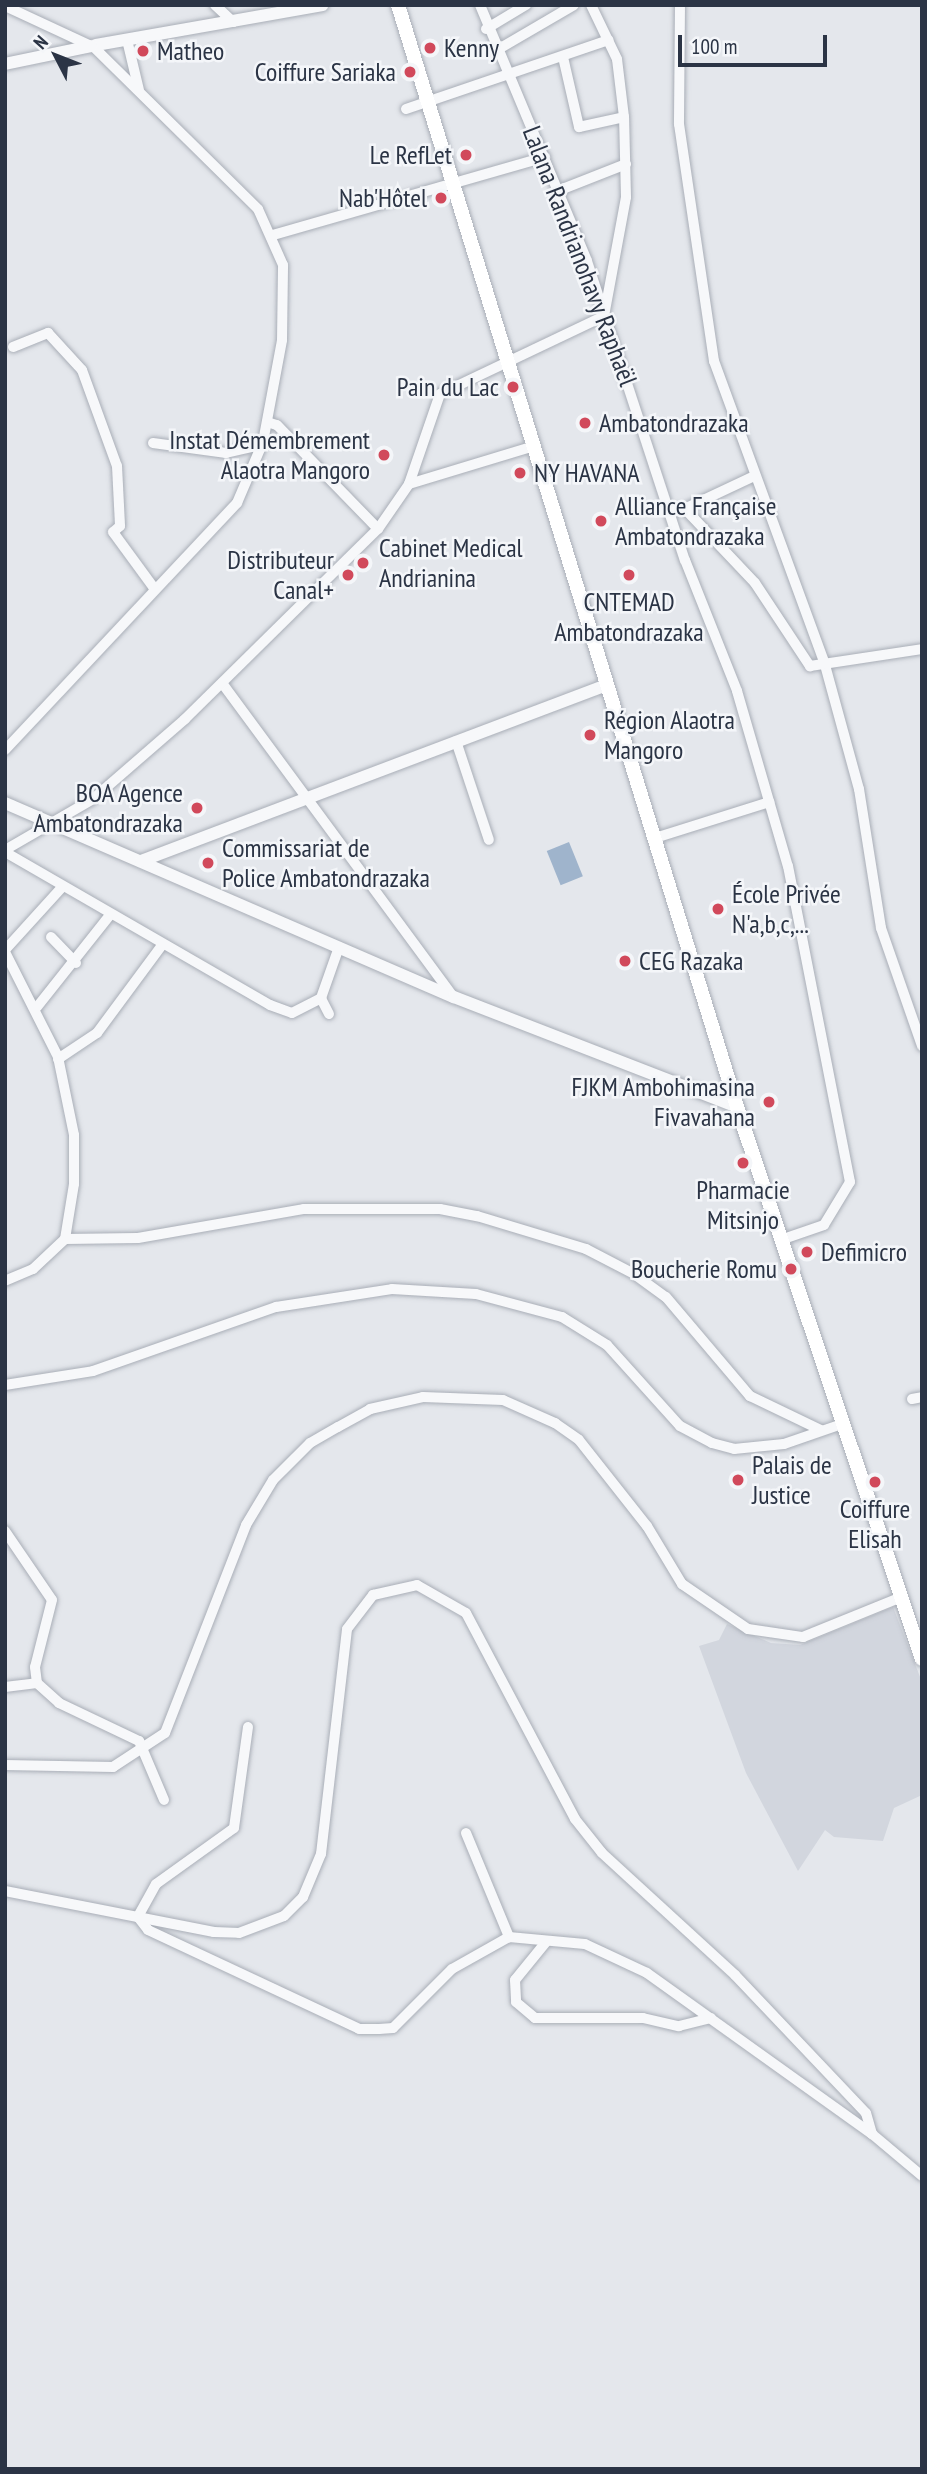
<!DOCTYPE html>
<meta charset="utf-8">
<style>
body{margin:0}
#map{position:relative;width:927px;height:2474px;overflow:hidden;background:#e4e7ec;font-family:"PT Sans Narrow",sans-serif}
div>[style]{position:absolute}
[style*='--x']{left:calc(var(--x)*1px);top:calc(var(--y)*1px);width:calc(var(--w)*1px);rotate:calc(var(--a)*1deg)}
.built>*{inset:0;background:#d2d6de}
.water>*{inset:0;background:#9fb4cc;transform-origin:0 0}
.roads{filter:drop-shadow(0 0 2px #a9aeb7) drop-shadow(0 0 2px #a9aeb7)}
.minor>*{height:10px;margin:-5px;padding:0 5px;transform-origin:5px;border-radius:5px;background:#f7f8fa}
.tertiary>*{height:12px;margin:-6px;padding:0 6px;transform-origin:6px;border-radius:6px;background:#f7f8fa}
.secondary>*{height:14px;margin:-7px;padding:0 7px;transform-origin:7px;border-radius:7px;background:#fff}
.dots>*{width:19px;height:19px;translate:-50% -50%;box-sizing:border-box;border:4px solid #f4f6f9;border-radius:50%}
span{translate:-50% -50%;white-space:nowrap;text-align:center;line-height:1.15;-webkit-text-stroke:5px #f4f6f9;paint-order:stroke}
.poi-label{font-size:26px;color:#2b3445}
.left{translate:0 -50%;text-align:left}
.right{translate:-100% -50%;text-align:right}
.street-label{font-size:26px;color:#2b3445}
.frame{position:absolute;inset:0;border:7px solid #2b3445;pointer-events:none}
.north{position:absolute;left:21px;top:21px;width:70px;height:70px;-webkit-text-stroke:5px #f4f6f9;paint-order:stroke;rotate:312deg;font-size:19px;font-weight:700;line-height:28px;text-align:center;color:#2b3445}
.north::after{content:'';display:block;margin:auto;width:24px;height:32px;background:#2b3445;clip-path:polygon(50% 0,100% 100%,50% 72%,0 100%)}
.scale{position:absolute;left:678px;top:35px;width:149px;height:32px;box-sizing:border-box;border:4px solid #2b3445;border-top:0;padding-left:9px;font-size:21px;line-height:24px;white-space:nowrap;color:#2b3445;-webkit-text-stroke:5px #f4f6f9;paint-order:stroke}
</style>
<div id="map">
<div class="built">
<i style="clip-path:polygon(893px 1607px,922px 1682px,922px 1795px,894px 1808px,883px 1841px,834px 1837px,825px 1830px,798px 1871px,746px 1773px,699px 1646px,719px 1640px,727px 1624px,771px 1643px,800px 1645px)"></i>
</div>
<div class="water">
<i style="left:569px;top:842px;width:37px;height:24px;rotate:68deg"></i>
</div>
<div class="roads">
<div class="minor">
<i style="--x:215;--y:5;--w:25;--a:43"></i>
<i style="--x:480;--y:5;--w:277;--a:67.3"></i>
<i style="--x:587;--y:261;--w:315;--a:71.9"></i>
<i style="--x:685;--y:560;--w:141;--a:68.3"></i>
<i style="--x:737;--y:691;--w:182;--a:73.8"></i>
<i style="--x:788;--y:866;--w:322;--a:78.9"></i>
<i style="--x:850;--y:1182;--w:50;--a:121.2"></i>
<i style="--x:824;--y:1225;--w:43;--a:161.1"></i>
<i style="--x:680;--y:5;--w:119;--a:90.5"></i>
<i style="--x:679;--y:124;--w:240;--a:81.6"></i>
<i style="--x:714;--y:361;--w:324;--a:69.9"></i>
<i style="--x:825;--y:665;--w:129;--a:74.7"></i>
<i style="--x:859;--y:789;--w:141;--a:81"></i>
<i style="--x:881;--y:928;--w:125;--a:70.8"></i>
<i style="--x:5;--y:6;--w:95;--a:24.9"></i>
<i style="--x:486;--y:29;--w:47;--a:-31"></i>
<i style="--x:128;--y:44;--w:47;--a:76.6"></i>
<i style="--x:497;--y:50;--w:89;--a:-30.3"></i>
<i style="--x:563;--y:57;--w:72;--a:77.1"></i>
<i style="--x:579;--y:127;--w:46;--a:-12.5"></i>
<i style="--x:406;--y:109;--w:214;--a:-18.8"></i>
<i style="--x:560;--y:190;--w:71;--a:-21.5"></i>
<i style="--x:273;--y:235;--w:283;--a:-16"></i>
<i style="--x:13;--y:347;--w:38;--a:-22"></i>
<i style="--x:48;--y:333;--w:50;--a:47.4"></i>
<i style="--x:82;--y:370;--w:102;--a:70"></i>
<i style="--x:117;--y:466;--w:60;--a:87.1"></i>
<i style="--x:120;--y:526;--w:9;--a:139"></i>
<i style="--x:113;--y:532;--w:69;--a:53.8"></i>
<i style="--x:267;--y:422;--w:10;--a:17"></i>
<i style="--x:277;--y:425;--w:145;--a:45.8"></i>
<i style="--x:153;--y:443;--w:74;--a:7.8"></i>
<i style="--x:226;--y:453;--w:37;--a:-13"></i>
<i style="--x:409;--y:484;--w:95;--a:-71"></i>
<i style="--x:440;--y:394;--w:182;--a:-25.4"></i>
<i style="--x:604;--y:316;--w:121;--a:-79.5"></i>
<i style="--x:626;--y:197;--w:80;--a:-91.4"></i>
<i style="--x:624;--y:117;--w:58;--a:-96.9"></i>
<i style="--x:617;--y:59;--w:60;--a:-115.7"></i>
<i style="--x:672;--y:509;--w:14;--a:4"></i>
<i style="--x:686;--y:510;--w:100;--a:46.6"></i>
<i style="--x:755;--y:583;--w:100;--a:56.5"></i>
<i style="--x:810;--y:666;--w:113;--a:-8.6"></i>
<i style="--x:682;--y:510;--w:77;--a:-25.2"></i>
<i style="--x:222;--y:683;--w:389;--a:53.6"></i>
<i style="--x:456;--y:741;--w:104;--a:71.6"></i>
<i style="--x:5;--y:750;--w:339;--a:-46.8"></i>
<i style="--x:237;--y:503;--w:66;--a:-66.9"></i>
<i style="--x:263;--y:442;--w:104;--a:-79.4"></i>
<i style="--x:282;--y:340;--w:75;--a:-89.2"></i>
<i style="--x:283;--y:265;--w:61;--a:-114.1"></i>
<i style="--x:258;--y:209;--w:229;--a:-135.4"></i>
<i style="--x:655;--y:838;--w:120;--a:-17.5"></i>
<i style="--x:5;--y:850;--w:102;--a:-30.1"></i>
<i style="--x:93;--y:799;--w:122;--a:-41"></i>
<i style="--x:185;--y:719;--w:271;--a:-44.6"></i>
<i style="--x:378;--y:529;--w:55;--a:-55.4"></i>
<i style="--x:409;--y:484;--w:131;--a:-16.9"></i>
<i style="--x:5;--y:852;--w:306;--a:30"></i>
<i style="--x:270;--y:1005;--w:23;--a:20"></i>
<i style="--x:292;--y:1013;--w:33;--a:-27"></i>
<i style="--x:51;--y:937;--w:36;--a:46"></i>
<i style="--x:5;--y:950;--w:86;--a:-47.8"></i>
<i style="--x:5;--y:952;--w:118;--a:63.2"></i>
<i style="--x:58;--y:1057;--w:80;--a:78.4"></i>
<i style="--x:74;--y:1135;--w:49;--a:90"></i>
<i style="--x:74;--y:1184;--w:56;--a:99.3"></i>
<i style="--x:65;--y:1239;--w:44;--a:136.8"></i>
<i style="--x:33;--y:1269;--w:30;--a:157"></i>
<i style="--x:37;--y:1007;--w:117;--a:-51.6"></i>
<i style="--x:329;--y:1014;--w:18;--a:-117"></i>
<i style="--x:321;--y:998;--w:54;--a:-70.6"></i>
<i style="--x:58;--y:1059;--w:47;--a:-33.7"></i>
<i style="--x:97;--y:1033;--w:109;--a:-53.5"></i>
<i style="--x:65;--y:1239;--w:73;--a:-0.8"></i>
<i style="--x:138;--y:1238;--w:169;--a:-9.9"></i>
<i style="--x:304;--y:1209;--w:136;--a:0"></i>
<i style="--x:440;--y:1209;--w:38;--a:11"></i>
<i style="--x:477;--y:1216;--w:114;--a:16.8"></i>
<i style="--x:586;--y:1249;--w:54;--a:27.5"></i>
<i style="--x:634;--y:1274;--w:39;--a:36"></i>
<i style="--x:666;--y:1297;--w:130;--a:49.7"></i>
<i style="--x:750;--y:1396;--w:79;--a:25.6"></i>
<i style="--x:5;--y:1385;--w:89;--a:-9"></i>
<i style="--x:93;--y:1371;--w:194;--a:-19.3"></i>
<i style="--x:276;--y:1307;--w:117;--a:-8.8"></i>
<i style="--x:392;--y:1289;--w:84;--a:3.4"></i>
<i style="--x:476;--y:1294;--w:89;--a:15"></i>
<i style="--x:562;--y:1317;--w:53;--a:31.9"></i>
<i style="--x:607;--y:1345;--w:109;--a:48"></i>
<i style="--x:680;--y:1426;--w:36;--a:28"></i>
<i style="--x:712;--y:1443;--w:23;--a:15"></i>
<i style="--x:734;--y:1449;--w:50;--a:-5.7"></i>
<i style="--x:784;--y:1444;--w:61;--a:-19"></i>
<i style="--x:912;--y:1399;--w:10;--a:-11"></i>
<i style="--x:5;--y:1531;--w:83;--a:55.7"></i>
<i style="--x:52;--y:1600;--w:69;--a:104.2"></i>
<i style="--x:35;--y:1667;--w:16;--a:83"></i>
<i style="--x:37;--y:1683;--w:30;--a:42"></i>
<i style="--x:59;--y:1703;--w:89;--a:25.4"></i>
<i style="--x:139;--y:1741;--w:64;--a:67"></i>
<i style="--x:5;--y:1687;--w:32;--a:-7"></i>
<i style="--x:248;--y:1727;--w:102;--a:97.9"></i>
<i style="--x:234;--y:1828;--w:96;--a:144.3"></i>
<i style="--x:156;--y:1884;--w:38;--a:119"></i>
<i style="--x:138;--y:1917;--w:16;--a:52"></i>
<i style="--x:148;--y:1930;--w:233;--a:25.1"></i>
<i style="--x:359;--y:2029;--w:20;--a:0"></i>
<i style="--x:379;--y:2029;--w:14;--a:-4"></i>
<i style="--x:393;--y:2028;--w:83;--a:-45"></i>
<i style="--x:452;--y:1969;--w:65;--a:-29.3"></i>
<i style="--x:509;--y:1937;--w:76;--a:5.3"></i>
<i style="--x:585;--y:1944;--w:68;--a:25.1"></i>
<i style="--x:647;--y:1973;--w:277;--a:35.6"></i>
<i style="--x:5;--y:1765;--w:108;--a:1.1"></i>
<i style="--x:113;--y:1767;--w:62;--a:-33.2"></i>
<i style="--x:165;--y:1733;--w:223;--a:-68.7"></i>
<i style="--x:246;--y:1525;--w:52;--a:-59"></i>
<i style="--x:273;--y:1480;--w:52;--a:-45"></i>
<i style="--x:310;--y:1443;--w:32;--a:-30"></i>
<i style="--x:338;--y:1427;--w:37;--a:-29"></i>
<i style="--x:370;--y:1409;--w:54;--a:-12.8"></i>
<i style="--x:423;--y:1397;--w:80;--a:2.1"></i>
<i style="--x:503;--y:1400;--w:57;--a:23.9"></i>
<i style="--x:555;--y:1423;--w:29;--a:35"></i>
<i style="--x:579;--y:1440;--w:110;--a:51.7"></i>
<i style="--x:647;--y:1526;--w:68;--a:58.9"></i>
<i style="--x:682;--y:1584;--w:80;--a:34.3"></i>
<i style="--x:748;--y:1629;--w:56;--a:8.3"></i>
<i style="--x:803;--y:1637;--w:104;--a:-22.1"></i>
<i style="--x:466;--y:1833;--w:113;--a:67.5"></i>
<i style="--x:5;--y:1891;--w:213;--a:11.1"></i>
<i style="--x:214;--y:1932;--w:25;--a:2"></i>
<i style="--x:239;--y:1933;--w:48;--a:-20.7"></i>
<i style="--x:284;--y:1916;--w:27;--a:-45"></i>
<i style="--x:303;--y:1897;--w:47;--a:-67.3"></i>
<i style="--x:321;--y:1854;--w:226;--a:-83.4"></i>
<i style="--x:347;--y:1629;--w:43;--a:-52.6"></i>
<i style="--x:373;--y:1595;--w:45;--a:-12.8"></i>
<i style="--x:417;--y:1585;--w:56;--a:29.7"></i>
<i style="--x:466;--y:1613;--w:233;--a:62.1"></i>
<i style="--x:575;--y:1819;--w:43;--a:51.5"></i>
<i style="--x:602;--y:1853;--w:180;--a:42.5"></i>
<i style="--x:735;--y:1975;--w:190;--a:46.5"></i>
<i style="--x:866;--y:2113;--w:22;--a:74"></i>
<i style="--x:872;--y:2134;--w:65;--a:40"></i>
<i style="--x:546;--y:1942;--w:49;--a:129.2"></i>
<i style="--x:515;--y:1980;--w:22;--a:87"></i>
<i style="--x:516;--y:2002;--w:25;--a:40"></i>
<i style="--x:535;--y:2018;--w:108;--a:0"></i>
<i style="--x:643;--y:2018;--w:37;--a:13"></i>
<i style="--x:679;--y:2026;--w:33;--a:-14"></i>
</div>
<div class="tertiary">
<i style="--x:96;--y:45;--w:230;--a:-10"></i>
<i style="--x:5;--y:64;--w:88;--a:-11.8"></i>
<i style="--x:5;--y:803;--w:489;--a:23.4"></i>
<i style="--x:454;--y:997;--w:304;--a:21.2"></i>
<i style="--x:141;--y:861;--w:497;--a:-20.7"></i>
</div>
<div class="secondary">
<i style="--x:398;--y:5;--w:1153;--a:72.9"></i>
<i style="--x:737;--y:1107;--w:582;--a:71.47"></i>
</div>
</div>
<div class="dots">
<i style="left:430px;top:48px;background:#d1495b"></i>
<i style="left:143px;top:51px;background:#d1495b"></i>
<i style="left:410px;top:72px;background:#d1495b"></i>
<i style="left:466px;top:155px;background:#d1495b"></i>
<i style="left:441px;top:198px;background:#d1495b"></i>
<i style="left:513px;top:387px;background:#d1495b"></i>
<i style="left:585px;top:423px;background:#d1495b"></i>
<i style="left:384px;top:455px;background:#d1495b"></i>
<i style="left:520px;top:473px;background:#d1495b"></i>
<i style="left:601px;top:521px;background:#d1495b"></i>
<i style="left:363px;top:563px;background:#d1495b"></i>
<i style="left:348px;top:575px;background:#d1495b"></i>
<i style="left:629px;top:575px;background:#d1495b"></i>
<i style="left:590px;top:735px;background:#d1495b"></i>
<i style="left:197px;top:808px;background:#d1495b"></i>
<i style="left:208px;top:863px;background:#d1495b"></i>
<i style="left:718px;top:909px;background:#d1495b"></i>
<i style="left:625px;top:961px;background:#d1495b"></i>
<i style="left:769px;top:1102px;background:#d1495b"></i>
<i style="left:743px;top:1163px;background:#d1495b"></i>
<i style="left:807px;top:1252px;background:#d1495b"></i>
<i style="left:791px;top:1269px;background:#d1495b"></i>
<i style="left:738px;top:1480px;background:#d1495b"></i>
<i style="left:875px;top:1482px;background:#d1495b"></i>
</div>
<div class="poi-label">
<span class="left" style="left:444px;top:48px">Kenny</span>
<span class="left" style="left:157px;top:51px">Matheo</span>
<span class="right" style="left:396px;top:72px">Coiffure Sariaka</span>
<span class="right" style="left:452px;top:155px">Le RefLet</span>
<span class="right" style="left:427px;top:198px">Nab'Hôtel</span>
<span class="right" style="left:499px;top:387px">Pain du Lac</span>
<span class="left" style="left:599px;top:423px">Ambatondrazaka</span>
<span class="right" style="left:370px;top:455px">Instat Démembrement<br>Alaotra Mangoro</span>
<span class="left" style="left:534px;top:473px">NY HAVANA</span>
<span class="left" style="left:615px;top:521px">Alliance Française<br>Ambatondrazaka</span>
<span class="left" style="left:379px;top:563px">Cabinet Medical<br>Andrianina</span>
<span class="right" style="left:334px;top:575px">Distributeur<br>Canal+</span>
<span style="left:629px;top:617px">CNTEMAD<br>Ambatondrazaka</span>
<span class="left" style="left:604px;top:735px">Région Alaotra<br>Mangoro</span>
<span class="right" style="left:183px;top:808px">BOA Agence<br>Ambatondrazaka</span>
<span class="left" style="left:222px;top:863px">Commissariat de<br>Police Ambatondrazaka</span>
<span class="left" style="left:732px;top:909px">École Privée<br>N'a,b,c,...</span>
<span class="left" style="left:639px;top:961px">CEG Razaka</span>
<span class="right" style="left:755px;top:1102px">FJKM Ambohimasina<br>Fivavahana</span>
<span style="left:743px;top:1205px">Pharmacie<br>Mitsinjo</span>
<span class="left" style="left:821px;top:1252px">Defimicro</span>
<span class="right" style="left:777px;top:1269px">Boucherie Romu</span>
<span class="left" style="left:752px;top:1480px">Palais de<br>Justice</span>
<span style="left:875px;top:1524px">Coiffure<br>Elisah</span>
</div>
<div class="street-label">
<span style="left:580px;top:256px;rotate:69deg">Lalana Randrianohavy Raphaël</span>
</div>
<div class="frame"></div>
<div class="north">N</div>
<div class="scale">100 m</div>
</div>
